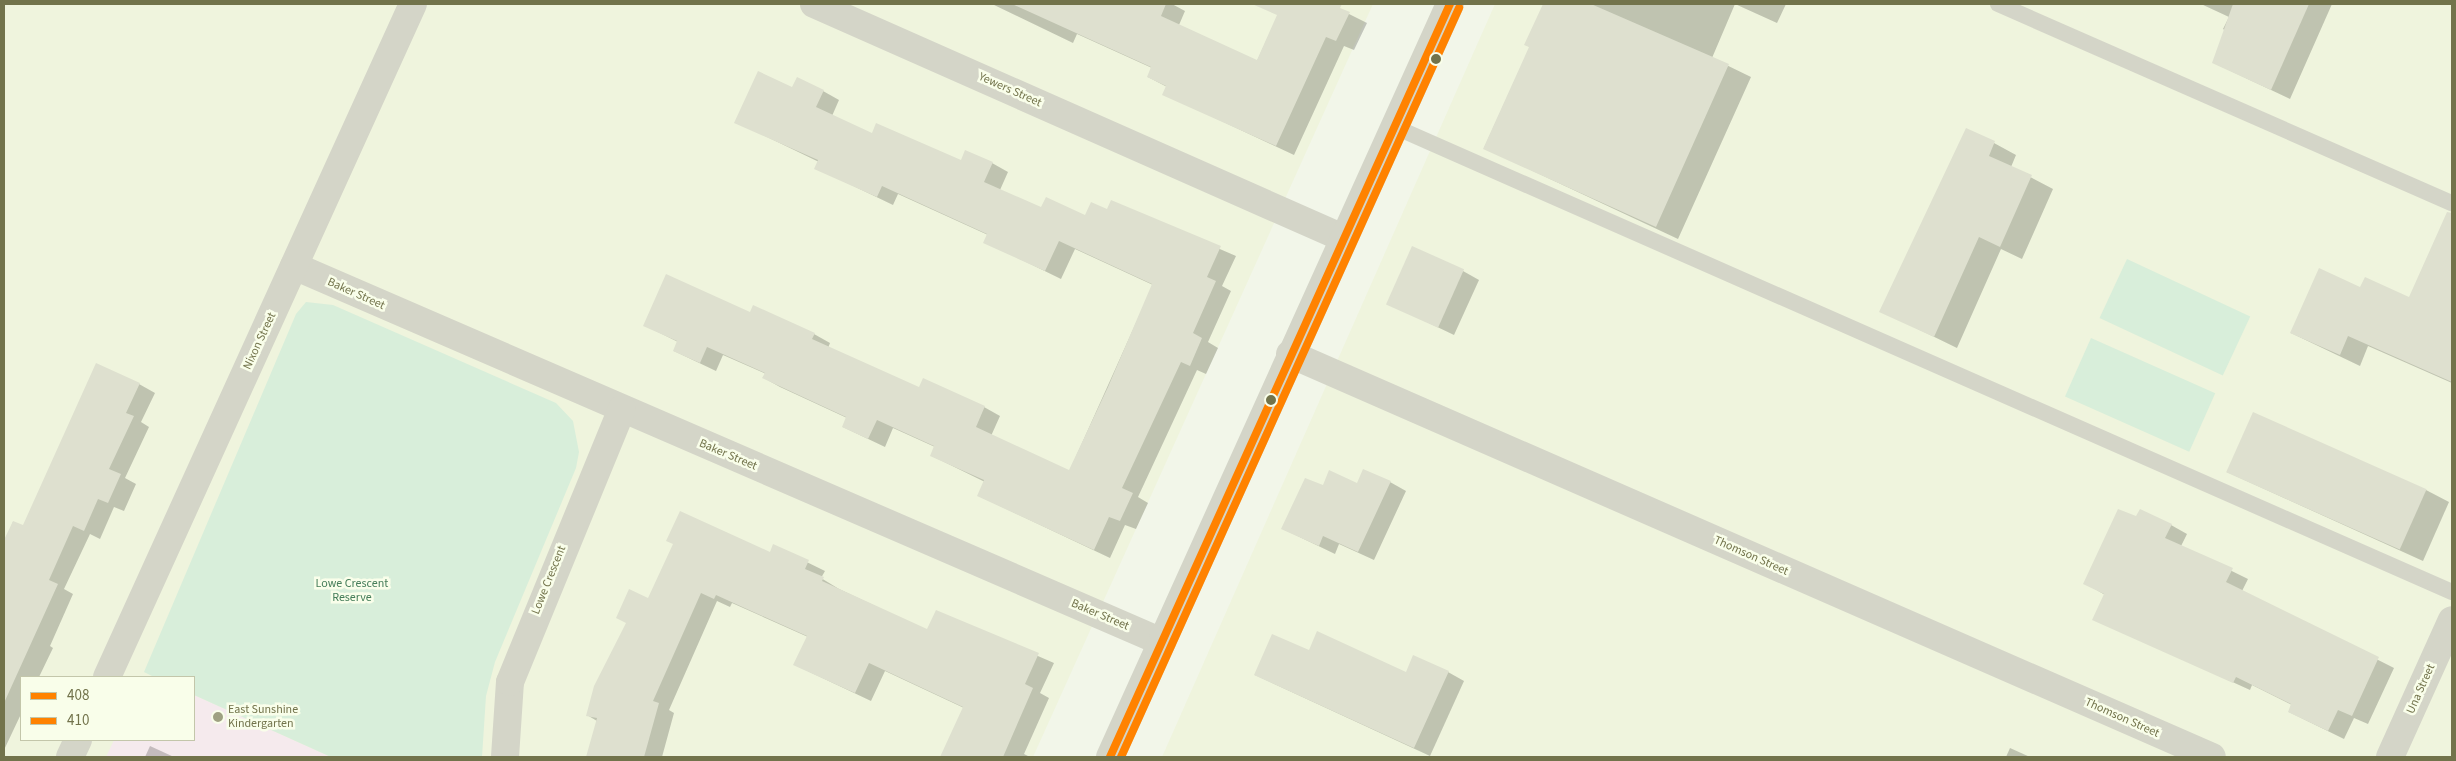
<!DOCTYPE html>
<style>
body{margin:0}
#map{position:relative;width:2456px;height:761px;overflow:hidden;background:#f2f6e9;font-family:"Source Sans 3",sans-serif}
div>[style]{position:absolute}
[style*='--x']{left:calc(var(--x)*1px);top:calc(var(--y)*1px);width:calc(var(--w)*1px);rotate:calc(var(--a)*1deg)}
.residential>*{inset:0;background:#eff4dd}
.education>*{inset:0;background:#f5eaed}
.green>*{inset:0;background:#d8eeda;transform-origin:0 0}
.shadow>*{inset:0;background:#0003}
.building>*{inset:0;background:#dee0cf;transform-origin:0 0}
.lane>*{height:16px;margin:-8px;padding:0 8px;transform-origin:8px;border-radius:8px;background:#d4d5c8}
.street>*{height:28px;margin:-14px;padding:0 14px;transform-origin:14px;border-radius:14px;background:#d4d5c8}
.secondary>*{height:28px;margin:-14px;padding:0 14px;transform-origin:14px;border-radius:14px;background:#d4d5c8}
.bus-1>*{height:8px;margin:-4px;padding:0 4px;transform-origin:4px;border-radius:4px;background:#ff8200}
.bus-2>*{height:8px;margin:-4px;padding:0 4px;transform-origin:4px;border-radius:4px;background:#ff8200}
.dots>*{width:14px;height:14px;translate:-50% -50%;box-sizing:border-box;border:2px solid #f9feea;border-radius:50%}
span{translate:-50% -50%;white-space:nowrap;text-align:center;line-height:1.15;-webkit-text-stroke:5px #f9feea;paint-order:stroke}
.street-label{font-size:12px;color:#72734b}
.park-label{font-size:12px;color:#467e5a}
.poi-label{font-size:12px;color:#72734b}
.left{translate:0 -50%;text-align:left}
.frame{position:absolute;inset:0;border:5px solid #72734b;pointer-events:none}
.legend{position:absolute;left:20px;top:676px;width:175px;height:65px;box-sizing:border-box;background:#f9feea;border:1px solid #c3c6aa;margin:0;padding:6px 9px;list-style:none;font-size:15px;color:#72734b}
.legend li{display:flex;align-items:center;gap:10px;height:25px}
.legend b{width:25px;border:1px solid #c3c6aa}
</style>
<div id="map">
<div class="residential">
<i style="clip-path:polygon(evenodd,4px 4px,1373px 4px,1033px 757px,4px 757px,4px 4px,21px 677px,194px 677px,194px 740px,21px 740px,21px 677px)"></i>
<i style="clip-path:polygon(1495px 4px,2452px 4px,2452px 757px,1162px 757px)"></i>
</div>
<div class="education">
<i style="clip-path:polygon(194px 695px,331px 757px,106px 757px,114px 740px,194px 740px)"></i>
</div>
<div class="green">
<i style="left:2127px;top:259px;width:136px;height:65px;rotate:25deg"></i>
<i style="clip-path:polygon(306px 302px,333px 305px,556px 403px,573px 421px,579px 452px,576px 468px,495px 662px,486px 696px,482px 757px,331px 757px,194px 695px,194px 677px,154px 677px,144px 672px,296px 314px)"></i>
<i style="left:2091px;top:338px;width:136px;height:64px;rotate:24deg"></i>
</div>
<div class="shadow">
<i style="clip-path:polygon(992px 4px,1172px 4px,1185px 11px,1179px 25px,1257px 61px,1283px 4px,1329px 4px,1367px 23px,1354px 50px,1344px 46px,1294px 155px,1164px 94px,1167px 87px,1148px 77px,1152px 68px,1077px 34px,1073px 43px)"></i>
<i style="clip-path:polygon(1544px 4px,1786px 4px,1777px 23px,1735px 4px,1712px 58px,1751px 77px,1678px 239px,1484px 148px,1530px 47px,1526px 45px)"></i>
<i style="clip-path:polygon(2201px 4px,2332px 4px,2290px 99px,2214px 63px,2228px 32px,2223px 29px,2229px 17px)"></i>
<i style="clip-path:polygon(793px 89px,823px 91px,839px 100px,832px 116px,873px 135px,961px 162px,992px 163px,1008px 172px,1000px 190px,1041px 209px,1085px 217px,1107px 211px,1111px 202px,1236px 256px,1222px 286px,1231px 291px,1208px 342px,1218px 348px,1206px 374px,1197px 370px,1138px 497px,1148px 503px,1136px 529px,1125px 525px,1110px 558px,979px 496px,985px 482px,932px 456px,935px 447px,893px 428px,885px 447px,843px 427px,847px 418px,780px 387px,764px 378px,766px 374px,723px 355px,716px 371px,674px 351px,678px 342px,644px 325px,751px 313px,814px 334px,830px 343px,828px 348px,920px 389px,984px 407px,1000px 416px,991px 436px,1069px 472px,1153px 285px,1075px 249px,1061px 279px,985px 242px,988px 235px,898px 194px,893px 205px,816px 168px,819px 162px,736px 122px)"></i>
<i style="clip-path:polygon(1994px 143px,2016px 155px,2011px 167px,2053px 189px,2022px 259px,2001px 249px,1957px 348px,1881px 311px)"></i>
<i style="clip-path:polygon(2452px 248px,2452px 383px,2368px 346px,2360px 366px,2291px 333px,2361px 288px,2410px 298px)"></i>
<i style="clip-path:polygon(1463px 271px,1479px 280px,1454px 335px,1387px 303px)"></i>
<i style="clip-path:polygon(139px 384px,155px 393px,141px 422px,149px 427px,125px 478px,136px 484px,124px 511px,114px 507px,100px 539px,90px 534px,64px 589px,73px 594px,50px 646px,53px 648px,39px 677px,21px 677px,21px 714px,4px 750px,4px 543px,13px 522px,24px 527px)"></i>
<i style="clip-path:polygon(2227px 472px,2426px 490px,2449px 502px,2423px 561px)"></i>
<i style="clip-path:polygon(1390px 482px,1406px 491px,1374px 560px,1339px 544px,1335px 554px,1283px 529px,1324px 487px)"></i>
<i style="clip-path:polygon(2136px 518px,2171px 525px,2187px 534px,2181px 546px,2248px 579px,2242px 591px,2394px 668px,2368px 724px,2354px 718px,2344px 739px,2289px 712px,2292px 705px,2252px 685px,2250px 690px,2094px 619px,2105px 595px,2085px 583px)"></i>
<i style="clip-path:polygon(774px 546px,825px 571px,821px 578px,839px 589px,928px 631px,936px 612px,1054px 663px,1040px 693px,1049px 698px,1024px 754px,1030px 757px,942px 757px,964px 708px,885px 671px,871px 701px,795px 665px,808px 637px,732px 603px,730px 607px,717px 601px,669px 710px,674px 713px,662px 757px,588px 754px,597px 721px,587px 715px,649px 599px,770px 553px)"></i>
<i style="clip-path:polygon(1448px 672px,1464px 681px,1430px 756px,1255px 675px)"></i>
<i style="clip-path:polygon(150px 746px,174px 757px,145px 757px)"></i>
<i style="clip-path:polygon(2010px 748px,2030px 757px,2006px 757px)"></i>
</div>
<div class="building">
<i style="clip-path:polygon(1012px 4px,1166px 4px,1161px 16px,1257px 60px,1277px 15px,1252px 4px,1342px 4px,1340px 8px,1350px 12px,1336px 41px,1326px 37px,1276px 146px,1162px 95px,1166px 86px,1147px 77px,1151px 67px)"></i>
<i style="clip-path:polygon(1543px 4px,1591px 4px,1729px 64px,1656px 227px,1483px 149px,1529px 47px,1524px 45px)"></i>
<i style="clip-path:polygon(2233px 4px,2309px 4px,2271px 90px,2212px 63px)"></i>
<i style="clip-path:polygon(758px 71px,792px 87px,797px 77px,824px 90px,816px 107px,872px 133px,876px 123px,961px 160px,965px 150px,993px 162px,984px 182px,1041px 207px,1046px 197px,1085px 215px,1091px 202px,1107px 209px,1111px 200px,1221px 246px,1207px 277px,1216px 281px,1193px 333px,1202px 338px,1190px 366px,1181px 362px,1122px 488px,1133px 493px,1120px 521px,1109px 517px,1094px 550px,977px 496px,984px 480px,930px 456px,934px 446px,877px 420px,868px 439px,842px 427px,846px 417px,762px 378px,765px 373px,707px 347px,700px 363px,673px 351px,677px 341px,643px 326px,666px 274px,750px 312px,753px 305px,815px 333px,812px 339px,919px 387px,923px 378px,985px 406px,976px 427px,1069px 470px,1108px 387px,1152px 284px,1059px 241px,1045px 271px,983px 243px,987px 234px,882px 186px,877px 197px,814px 169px,818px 160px,734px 123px)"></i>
<i style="clip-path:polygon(1966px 128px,1995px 141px,1989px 156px,2032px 175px,2000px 247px,1979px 237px,1934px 337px,1879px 312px)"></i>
<i style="clip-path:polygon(2447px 212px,2452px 213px,2452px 382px,2348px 336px,2340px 355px,2290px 333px,2319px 268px,2360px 287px,2365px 277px,2409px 297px)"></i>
<i style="left:1412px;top:246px;width:57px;height:64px;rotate:24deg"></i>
<i style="clip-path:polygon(96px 363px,140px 383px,126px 413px,134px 416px,109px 469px,121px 474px,108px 503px,98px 499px,84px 531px,73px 526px,49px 580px,58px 584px,4px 703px,4px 540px,13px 521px,23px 525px)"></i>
<i style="left:2253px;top:412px;width:190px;height:66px;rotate:24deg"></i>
<i style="clip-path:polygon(1363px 469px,1391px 481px,1358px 552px,1323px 536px,1319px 546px,1281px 529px,1305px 478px,1323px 485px,1329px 470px,1357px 483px)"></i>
<i style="clip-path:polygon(2118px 509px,2136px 516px,2140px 509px,2172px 524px,2165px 538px,2233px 568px,2226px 582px,2379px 657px,2352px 716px,2338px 710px,2328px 731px,2288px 712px,2291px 704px,2236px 677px,2233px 683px,2092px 620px,2104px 594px,2083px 584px)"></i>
<i style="clip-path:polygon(680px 511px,770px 552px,773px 544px,809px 560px,805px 569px,824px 577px,822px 581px,927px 629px,936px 610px,1039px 653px,1025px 684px,1033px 688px,1003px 757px,940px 757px,963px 707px,869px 663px,855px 693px,793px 665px,807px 636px,716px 595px,714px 599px,701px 593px,653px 701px,659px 703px,644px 757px,586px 757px,597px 718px,586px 716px,594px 686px,626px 623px,616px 618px,629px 589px,648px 598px,673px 544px,666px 541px)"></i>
<i style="clip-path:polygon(1317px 631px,1406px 672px,1413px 655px,1449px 671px,1414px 748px,1254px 675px,1272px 634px,1309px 650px)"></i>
</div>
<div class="lane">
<i style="--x:1998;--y:4;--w:496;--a:23.7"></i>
<i style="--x:1395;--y:127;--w:1155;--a:23.75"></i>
</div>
<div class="street">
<i style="--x:814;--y:4;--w:578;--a:23.86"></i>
<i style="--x:294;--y:266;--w:946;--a:23.42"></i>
<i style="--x:1290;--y:354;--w:1006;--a:23.61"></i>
<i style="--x:107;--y:677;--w:739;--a:-65.55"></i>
<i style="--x:70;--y:757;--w:19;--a:-65"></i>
<i style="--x:505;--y:757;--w:75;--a:-86.2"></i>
<i style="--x:510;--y:682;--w:295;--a:-67.7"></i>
<i style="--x:2390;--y:757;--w:150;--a:-65.7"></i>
</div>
<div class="secondary">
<i style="--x:1110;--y:757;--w:826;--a:-65.7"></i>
</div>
<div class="bus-1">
<i style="--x:1110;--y:757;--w:826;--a:-65.7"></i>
</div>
<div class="bus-2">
<i style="--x:1121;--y:757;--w:822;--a:-65.71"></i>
</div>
<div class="dots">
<i style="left:1436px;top:59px;background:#72734b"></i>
<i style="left:1271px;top:400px;background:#72734b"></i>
<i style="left:218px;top:717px;background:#9fa182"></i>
</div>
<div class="street-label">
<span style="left:1010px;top:90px;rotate:24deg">Yewers Street</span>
<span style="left:356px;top:294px;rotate:24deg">Baker Street</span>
<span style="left:260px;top:341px;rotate:-65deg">Nixon Street</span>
<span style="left:728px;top:455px;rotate:23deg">Baker Street</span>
<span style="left:1751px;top:556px;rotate:24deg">Thomson Street</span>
<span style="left:549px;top:580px;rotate:-68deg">Lowe Crescent</span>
<span style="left:1100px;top:615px;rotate:23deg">Baker Street</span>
<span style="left:2421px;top:689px;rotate:-66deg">Una Street</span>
<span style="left:2122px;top:718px;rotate:24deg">Thomson Street</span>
</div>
<div class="park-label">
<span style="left:352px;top:591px">Lowe Crescent<br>Reserve</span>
</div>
<div class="poi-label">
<span class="left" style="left:228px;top:717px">East Sunshine<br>Kindergarten</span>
</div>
<div class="frame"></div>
<ul class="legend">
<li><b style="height:6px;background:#ff8200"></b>408</li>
<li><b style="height:6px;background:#ff8200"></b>410</li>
</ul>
</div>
